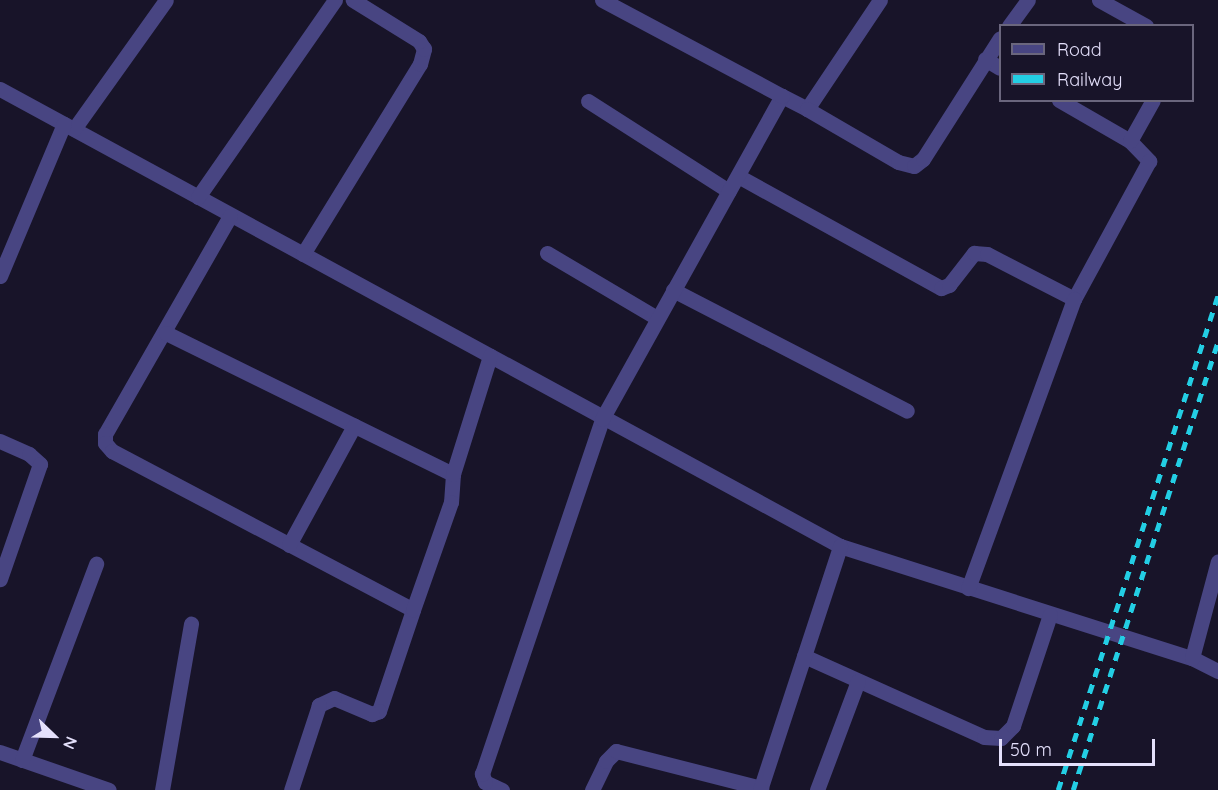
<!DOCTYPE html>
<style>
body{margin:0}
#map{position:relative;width:1218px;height:790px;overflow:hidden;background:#181429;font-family:Quicksand,sans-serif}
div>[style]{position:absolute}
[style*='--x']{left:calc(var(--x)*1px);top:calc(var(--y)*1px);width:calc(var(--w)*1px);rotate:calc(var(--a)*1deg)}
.minor>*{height:15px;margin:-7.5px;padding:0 7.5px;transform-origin:7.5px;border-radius:7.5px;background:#484582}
.rail>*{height:4.5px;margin-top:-2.25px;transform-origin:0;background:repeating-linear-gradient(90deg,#23cee4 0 9px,transparent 0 17px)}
span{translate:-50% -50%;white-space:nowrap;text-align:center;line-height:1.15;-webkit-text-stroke:5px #181429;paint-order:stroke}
.legend{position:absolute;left:999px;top:24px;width:195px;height:78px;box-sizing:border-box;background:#181429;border:2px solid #6a667d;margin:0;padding:8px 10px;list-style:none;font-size:18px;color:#e4e0fb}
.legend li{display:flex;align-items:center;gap:12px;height:30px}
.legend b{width:30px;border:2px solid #6a667d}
.north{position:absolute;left:24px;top:706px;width:60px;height:60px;-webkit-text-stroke:4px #181429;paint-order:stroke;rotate:113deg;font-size:16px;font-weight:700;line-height:24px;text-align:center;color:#e4e0fb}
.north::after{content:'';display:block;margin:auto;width:21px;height:27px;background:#e4e0fb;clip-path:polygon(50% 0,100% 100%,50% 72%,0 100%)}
.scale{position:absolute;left:999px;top:739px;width:156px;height:27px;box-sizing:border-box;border:3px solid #e4e0fb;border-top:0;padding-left:8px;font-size:18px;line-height:21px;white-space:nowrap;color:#e4e0fb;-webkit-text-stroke:4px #181429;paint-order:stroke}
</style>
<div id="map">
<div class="minor">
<i style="--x:1099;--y:0;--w:54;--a:29"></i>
<i style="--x:1009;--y:26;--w:32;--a:-54"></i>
<i style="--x:985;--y:59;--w:17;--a:31"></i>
<i style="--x:0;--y:89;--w:956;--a:28.55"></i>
<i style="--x:840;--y:546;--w:369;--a:17.7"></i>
<i style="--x:1192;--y:658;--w:29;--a:27"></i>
<i style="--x:782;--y:96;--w:28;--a:27"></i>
<i style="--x:807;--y:109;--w:131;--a:-56.2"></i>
<i style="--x:1059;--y:100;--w:82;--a:30"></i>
<i style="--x:1130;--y:141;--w:28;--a:46"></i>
<i style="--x:1149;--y:161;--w:157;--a:118.5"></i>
<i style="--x:588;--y:101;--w:167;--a:32.6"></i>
<i style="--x:807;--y:109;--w:105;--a:30.2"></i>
<i style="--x:898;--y:162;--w:16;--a:14"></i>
<i style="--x:914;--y:166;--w:11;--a:-38"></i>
<i style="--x:923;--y:159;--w:143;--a:-57.5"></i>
<i style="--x:74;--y:129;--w:158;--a:-54.5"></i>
<i style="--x:1130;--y:141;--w:47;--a:-60.7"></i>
<i style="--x:738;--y:176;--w:232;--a:28.9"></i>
<i style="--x:941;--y:288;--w:9;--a:-21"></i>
<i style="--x:949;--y:285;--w:41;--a:-52"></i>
<i style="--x:974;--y:253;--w:13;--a:4"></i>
<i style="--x:987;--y:254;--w:98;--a:27.3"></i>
<i style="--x:1074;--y:299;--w:308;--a:110.1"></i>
<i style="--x:198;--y:197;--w:240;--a:-55.2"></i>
<i style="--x:230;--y:216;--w:251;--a:119.8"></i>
<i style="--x:105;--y:434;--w:9;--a:90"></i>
<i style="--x:105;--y:443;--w:11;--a:49"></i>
<i style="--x:112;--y:451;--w:340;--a:27.8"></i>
<i style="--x:413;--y:610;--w:107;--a:108.6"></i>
<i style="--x:379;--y:711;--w:8;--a:157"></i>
<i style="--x:372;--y:714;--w:41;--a:-157.2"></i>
<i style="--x:334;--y:698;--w:17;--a:155"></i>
<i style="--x:319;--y:705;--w:89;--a:108.2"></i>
<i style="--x:547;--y:253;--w:128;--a:30.6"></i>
<i style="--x:303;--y:254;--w:223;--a:-58.4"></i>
<i style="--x:420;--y:64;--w:16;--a:-75"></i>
<i style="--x:424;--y:49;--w:9;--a:-122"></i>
<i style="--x:419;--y:41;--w:78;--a:-148.2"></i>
<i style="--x:0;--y:276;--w:165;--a:-67.2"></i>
<i style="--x:673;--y:290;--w:263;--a:27.3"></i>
<i style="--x:166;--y:333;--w:320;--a:26.2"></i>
<i style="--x:453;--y:474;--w:28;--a:94"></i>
<i style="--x:451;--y:502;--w:114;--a:109.4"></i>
<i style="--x:0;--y:441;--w:32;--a:24"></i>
<i style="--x:29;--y:454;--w:15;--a:42"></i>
<i style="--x:40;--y:464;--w:122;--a:109.2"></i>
<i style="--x:453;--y:474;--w:124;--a:-72.6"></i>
<i style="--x:289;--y:545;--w:136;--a:-61.4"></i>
<i style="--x:804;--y:656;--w:197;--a:24.2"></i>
<i style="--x:984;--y:737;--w:17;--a:3"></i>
<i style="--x:1001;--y:738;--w:17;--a:-45"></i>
<i style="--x:1013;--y:726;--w:117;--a:-71.6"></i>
<i style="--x:1192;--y:658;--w:100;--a:-75"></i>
<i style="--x:0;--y:752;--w:115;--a:19.2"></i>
<i style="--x:22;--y:760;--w:210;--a:-69.3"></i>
<i style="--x:162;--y:790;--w:169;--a:-80.1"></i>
<i style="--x:502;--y:790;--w:19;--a:-155"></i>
<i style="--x:485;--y:782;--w:9;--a:-111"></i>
<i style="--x:482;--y:774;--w:375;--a:-71.3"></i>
<i style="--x:602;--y:419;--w:370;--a:-60.9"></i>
<i style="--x:782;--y:96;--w:204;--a:-151.9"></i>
<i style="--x:592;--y:790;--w:32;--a:-64"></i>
<i style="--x:606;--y:761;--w:14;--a:-45"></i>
<i style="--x:616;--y:751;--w:150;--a:14.3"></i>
<i style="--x:760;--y:790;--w:257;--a:-71.8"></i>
<i style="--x:817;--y:790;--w:116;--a:-69.4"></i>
</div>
<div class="rail">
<i style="--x:1058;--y:790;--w:520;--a:-72.09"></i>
<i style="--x:1073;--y:790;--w:472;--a:-72.1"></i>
</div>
<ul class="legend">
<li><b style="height:8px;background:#484582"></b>Road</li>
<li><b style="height:8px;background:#23cee4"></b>Railway</li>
</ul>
<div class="north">N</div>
<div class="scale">50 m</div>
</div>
